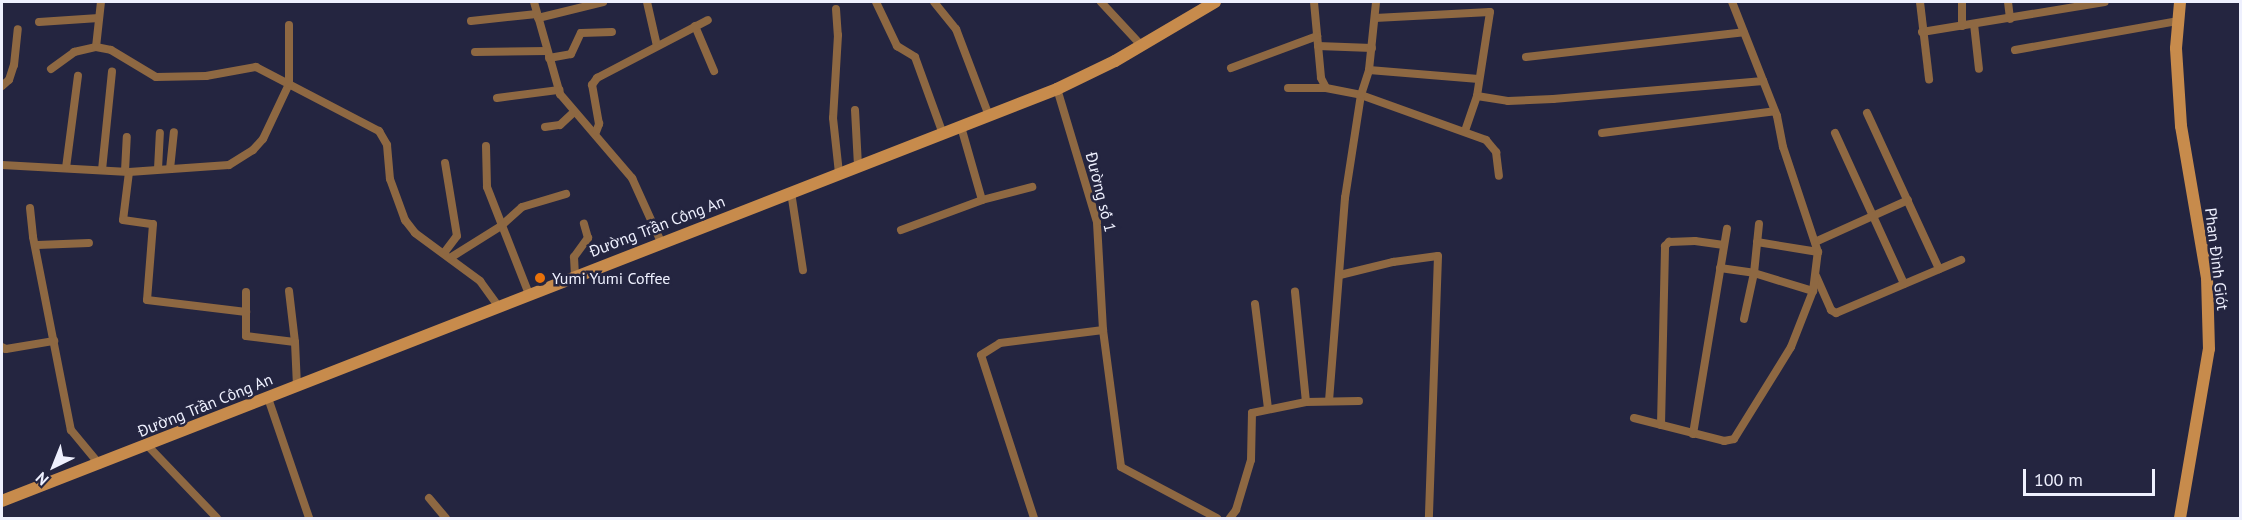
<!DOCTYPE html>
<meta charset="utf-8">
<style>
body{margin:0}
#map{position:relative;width:2242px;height:520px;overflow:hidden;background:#242540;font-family:"PT Sans",sans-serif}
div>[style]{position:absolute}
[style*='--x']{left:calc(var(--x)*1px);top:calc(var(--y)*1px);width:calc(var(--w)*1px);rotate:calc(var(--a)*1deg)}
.street>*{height:8px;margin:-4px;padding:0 4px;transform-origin:4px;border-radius:4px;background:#8e6842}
.secondary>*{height:12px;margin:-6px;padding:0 6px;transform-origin:6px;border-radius:6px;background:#c78b4c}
.dots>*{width:16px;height:16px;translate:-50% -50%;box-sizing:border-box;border:3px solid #242540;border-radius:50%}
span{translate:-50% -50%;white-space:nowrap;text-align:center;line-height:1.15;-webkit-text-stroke:5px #242540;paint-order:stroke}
.street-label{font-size:16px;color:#eef0fe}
.poi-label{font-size:16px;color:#eef0fe}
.left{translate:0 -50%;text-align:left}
.frame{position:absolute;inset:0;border:3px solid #eef0fe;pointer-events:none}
.north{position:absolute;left:24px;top:436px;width:60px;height:60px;-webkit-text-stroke:4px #242540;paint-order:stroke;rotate:223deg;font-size:16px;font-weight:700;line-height:24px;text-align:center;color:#eef0fe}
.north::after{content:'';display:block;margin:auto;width:21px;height:27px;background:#eef0fe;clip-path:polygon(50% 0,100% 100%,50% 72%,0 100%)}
.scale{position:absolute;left:2023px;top:469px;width:132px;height:27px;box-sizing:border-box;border:3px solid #eef0fe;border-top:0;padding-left:8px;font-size:18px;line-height:21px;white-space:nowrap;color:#eef0fe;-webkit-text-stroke:4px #242540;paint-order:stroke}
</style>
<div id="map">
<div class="street">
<div style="--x:534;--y:2;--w:96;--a:74.2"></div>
<div style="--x:560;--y:94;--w:111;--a:49.4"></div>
<div style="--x:632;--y:178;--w:70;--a:65.6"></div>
<div style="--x:647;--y:2;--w:45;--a:77.2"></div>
<div style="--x:876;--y:2;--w:49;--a:64.5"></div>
<div style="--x:897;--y:46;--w:21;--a:31"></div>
<div style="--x:915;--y:57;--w:82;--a:70"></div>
<div style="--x:934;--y:2;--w:35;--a:51"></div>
<div style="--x:956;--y:29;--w:93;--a:69.2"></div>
<div style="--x:1101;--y:2;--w:59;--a:47.1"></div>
<div style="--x:1314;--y:2;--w:76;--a:84.7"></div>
<div style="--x:1321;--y:78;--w:11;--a:63"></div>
<div style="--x:1326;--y:88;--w:36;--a:11"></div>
<div style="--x:1361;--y:95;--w:133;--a:19.8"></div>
<div style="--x:1486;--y:140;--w:16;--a:50"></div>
<div style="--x:1496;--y:152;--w:24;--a:83"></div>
<div style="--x:1920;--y:2;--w:78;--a:83.3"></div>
<div style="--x:1962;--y:2;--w:24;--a:90"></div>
<div style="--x:2008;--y:2;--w:17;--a:83"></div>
<div style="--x:836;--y:9;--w:26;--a:86"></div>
<div style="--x:838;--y:35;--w:83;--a:93.4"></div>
<div style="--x:833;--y:118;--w:55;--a:83.8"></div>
<div style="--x:538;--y:18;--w:67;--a:-13.8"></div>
<div style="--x:1375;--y:18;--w:115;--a:-3"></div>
<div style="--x:1490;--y:12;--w:85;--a:98.8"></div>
<div style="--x:1477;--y:96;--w:37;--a:109"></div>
<div style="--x:471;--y:21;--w:66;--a:-6.1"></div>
<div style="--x:39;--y:22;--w:60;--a:-3.8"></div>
<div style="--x:1974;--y:24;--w:45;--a:83.7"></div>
<div style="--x:695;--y:26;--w:49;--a:67.1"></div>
<div style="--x:1922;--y:32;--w:185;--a:-9.3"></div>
<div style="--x:1318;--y:46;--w:54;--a:2.1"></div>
<div style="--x:96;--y:47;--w:45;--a:-83.7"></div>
<div style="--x:2015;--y:50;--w:166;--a:-10.1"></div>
<div style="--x:475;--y:52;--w:72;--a:-0.8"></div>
<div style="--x:1526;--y:57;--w:219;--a:-6.5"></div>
<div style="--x:549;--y:58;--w:22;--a:-10"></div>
<div style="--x:571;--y:54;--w:23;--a:-65"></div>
<div style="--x:581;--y:33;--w:31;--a:-2"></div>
<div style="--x:1231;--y:68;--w:92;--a:-20.4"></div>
<div style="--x:51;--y:69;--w:29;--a:-36"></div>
<div style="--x:74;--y:52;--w:23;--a:-13"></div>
<div style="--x:96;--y:47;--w:15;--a:11"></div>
<div style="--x:111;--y:50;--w:52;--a:31"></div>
<div style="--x:156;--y:77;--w:50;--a:-1.1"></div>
<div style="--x:206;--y:76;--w:51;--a:-10.2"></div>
<div style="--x:256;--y:67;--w:139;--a:27.5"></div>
<div style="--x:379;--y:131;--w:16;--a:60"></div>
<div style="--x:387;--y:145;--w:34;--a:85"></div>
<div style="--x:390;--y:179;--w:44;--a:69.9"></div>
<div style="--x:405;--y:220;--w:16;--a:52"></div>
<div style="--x:415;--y:233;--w:81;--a:36.4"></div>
<div style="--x:480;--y:281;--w:31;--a:54"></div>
<div style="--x:1369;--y:70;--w:110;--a:4.7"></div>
<div style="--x:2;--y:86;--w:9;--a:-41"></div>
<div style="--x:9;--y:80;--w:16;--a:-72"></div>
<div style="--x:14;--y:65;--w:36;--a:-84"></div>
<div style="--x:1288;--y:88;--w:38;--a:0"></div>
<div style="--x:1477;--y:96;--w:31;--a:9"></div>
<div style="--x:1508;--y:101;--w:45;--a:-2.5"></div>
<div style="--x:1553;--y:99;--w:211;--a:-4.9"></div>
<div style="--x:497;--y:98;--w:63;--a:-7.4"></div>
<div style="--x:855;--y:110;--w:56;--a:86.9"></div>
<div style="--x:1867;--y:113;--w:172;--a:65.2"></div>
<div style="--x:545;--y:127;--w:15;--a:-8"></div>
<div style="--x:560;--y:125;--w:19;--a:-43"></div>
<div style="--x:596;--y:132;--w:9;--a:-69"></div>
<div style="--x:599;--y:124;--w:40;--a:-100"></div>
<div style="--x:592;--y:85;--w:9;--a:-54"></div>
<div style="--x:597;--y:78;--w:125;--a:-27.6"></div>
<div style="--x:1602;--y:133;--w:174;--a:-7.2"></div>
<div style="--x:1835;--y:133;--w:166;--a:65.4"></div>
<div style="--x:486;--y:146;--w:41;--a:88.6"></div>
<div style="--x:487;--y:187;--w:115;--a:68.6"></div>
<div style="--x:2;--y:165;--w:127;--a:3.2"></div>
<div style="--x:129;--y:172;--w:48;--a:97.1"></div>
<div style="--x:123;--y:220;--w:30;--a:8"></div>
<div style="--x:153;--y:224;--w:76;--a:94.5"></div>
<div style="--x:147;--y:300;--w:100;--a:6.9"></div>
<div style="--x:66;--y:168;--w:93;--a:-82.6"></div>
<div style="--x:158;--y:169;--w:36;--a:-87"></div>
<div style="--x:170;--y:169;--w:37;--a:-84"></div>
<div style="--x:102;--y:170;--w:99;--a:-84.2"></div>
<div style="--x:125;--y:171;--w:34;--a:-87"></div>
<div style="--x:129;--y:172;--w:100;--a:-4"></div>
<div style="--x:229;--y:165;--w:28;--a:-32"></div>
<div style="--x:253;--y:150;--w:15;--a:-48"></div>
<div style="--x:263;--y:139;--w:61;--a:-64.7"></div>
<div style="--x:289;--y:84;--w:59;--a:-90"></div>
<div style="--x:791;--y:192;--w:79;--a:81.3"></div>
<div style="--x:982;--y:200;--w:52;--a:-14.6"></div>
<div style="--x:30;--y:208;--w:29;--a:84"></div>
<div style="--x:33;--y:237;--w:197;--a:78.9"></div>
<div style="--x:71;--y:430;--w:45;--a:50.4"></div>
<div style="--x:1759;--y:224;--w:49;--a:95.8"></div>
<div style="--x:1754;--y:273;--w:62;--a:17"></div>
<div style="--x:901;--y:230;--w:86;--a:-20.3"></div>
<div style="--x:982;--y:200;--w:76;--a:-106"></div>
<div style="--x:1757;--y:242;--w:62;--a:9.3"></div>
<div style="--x:1815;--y:242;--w:102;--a:-24.3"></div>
<div style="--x:37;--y:245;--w:52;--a:-2.2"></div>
<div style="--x:444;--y:253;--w:21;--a:-53"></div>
<div style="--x:457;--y:236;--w:74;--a:-99.3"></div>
<div style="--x:450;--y:258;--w:60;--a:-32.1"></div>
<div style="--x:501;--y:226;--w:28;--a:-42"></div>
<div style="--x:522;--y:207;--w:46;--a:-16.5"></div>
<div style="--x:1720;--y:268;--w:34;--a:8"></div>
<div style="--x:1754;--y:273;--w:47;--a:102.3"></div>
<div style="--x:1340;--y:275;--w:55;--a:-13.8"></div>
<div style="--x:1393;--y:262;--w:45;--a:-7.6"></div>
<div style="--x:1438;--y:256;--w:262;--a:92"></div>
<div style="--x:575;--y:276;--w:19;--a:-93"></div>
<div style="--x:574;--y:257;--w:24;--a:-54"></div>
<div style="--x:588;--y:238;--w:15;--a:-106"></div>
<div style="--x:1816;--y:276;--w:37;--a:66"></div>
<div style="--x:1831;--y:310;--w:6;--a:31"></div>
<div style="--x:1836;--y:313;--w:136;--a:-23"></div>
<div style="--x:289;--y:291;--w:51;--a:83.3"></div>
<div style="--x:246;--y:292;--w:44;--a:90"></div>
<div style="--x:246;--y:336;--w:49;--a:7"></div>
<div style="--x:295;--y:342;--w:44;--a:87.4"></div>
<div style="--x:1255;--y:304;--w:105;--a:82.9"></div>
<div style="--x:1103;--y:330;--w:138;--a:82.5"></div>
<div style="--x:1121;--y:467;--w:109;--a:28"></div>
<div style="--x:2;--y:347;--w:4;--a:27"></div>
<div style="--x:6;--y:349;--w:49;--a:-9.5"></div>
<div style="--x:268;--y:398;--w:127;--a:71.1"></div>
<div style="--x:1329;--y:401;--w:204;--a:-85.5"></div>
<div style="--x:1345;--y:198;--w:104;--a:-81.2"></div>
<div style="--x:1361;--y:95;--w:26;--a:-72"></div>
<div style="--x:1369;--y:70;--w:68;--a:-84.1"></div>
<div style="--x:1306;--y:402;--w:53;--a:-1.1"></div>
<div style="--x:1634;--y:418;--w:93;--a:14.3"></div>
<div style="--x:1724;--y:441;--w:10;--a:-11"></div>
<div style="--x:1734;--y:439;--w:108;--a:-58.2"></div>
<div style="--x:1791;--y:347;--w:60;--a:-68.6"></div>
<div style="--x:1813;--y:291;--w:39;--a:-83"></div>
<div style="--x:1818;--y:252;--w:111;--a:-108.4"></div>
<div style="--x:1783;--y:147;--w:32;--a:-101"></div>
<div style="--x:1777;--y:116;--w:123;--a:-111.5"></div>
<div style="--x:1661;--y:425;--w:179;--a:-88.7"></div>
<div style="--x:1665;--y:246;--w:6;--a:-45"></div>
<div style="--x:1669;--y:242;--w:26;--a:-2"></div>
<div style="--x:1695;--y:241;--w:29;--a:8"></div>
<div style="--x:1693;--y:434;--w:208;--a:-80.6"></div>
<div style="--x:147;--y:445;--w:101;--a:46.2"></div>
<div style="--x:429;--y:498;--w:26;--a:50"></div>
<div style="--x:1034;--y:518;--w:171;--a:-108"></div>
<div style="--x:981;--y:355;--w:22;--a:-32"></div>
<div style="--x:1000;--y:343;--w:104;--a:-7.2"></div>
<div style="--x:1103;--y:330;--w:108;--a:-93.2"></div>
<div style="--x:1097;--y:222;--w:139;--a:-106.7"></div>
<div style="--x:1230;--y:518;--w:10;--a:-53"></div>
<div style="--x:1236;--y:510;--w:52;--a:-73.3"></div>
<div style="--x:1251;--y:460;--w:47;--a:-88.8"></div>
<div style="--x:1252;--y:413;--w:55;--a:-11.5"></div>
<div style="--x:1306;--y:402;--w:111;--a:-95.7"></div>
</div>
<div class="secondary">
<div style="--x:2;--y:501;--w:1133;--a:-21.33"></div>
<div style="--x:1057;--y:89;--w:64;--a:-25.8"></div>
<div style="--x:1115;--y:61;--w:116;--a:-30.5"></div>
<div style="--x:2180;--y:518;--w:171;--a:-80.3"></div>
<div style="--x:2209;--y:349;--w:71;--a:-91.6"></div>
<div style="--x:2207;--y:278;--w:154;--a:-99.7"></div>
<div style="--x:2181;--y:126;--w:78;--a:-93.7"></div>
<div style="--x:2176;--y:48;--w:46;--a:-85"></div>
</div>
<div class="dots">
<div style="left:540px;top:278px;background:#e8710a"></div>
</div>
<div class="street-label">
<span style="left:1101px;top:192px;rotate:76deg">Đường số 1</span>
<span style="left:657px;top:226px;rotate:-21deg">Đường Trần Công An</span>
<span style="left:2217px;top:259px;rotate:83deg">Phan Đình Giót</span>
<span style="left:205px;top:405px;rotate:-22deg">Đường Trần Công An</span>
</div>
<div class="poi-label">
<span class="left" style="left:552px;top:278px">Yumi Yumi Coffee</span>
</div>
<div class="frame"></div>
<div class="north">N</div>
<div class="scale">100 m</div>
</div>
